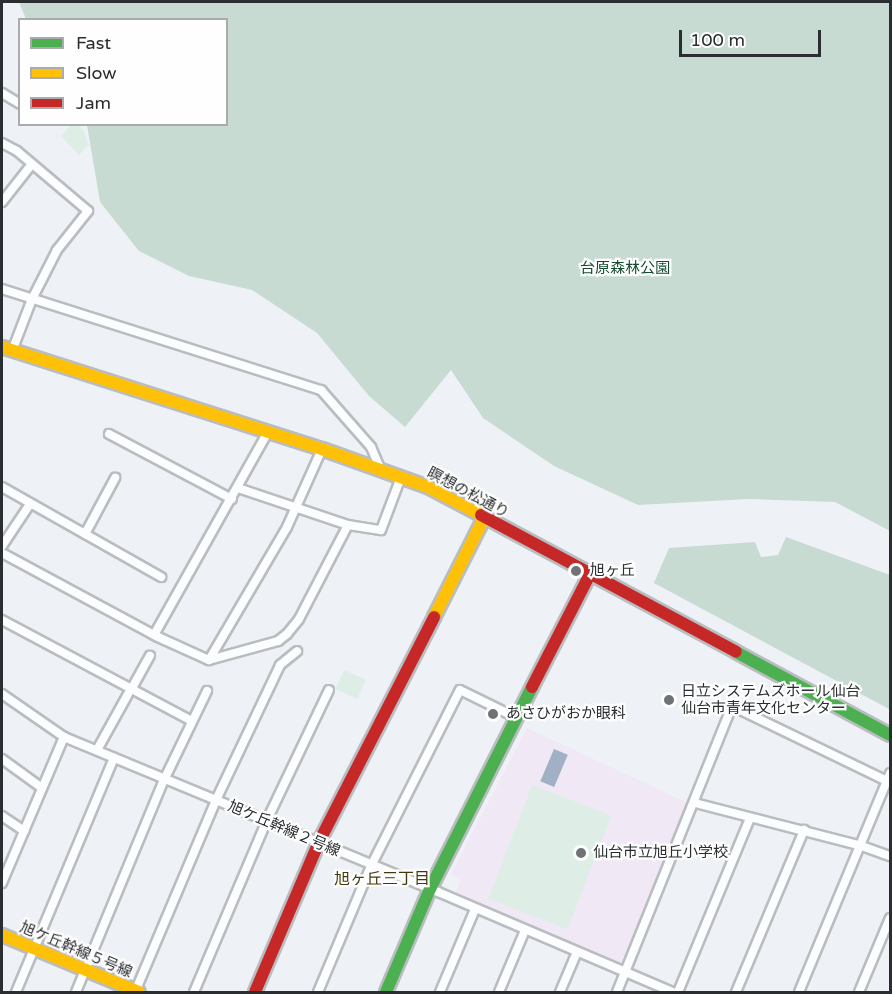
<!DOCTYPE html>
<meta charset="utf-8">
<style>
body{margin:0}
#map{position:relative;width:892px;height:994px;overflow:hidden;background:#eef2f6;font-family:"Varela Round","Noto Sans JP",sans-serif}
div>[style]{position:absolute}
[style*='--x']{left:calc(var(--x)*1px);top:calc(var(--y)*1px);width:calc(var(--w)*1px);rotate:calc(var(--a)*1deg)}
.education>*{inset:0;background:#f0e9f5}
.green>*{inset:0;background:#dfede7;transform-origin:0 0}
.forest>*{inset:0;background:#c8dbd2}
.water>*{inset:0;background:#a1b0c4;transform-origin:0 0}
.roads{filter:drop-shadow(2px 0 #b9bdc0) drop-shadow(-2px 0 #b9bdc0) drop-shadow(0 2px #b9bdc0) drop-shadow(0 -2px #b9bdc0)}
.street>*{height:8px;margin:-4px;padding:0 4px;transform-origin:4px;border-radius:4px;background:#fcfdfe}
.fast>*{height:12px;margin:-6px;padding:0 6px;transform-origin:6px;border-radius:6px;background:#4caf50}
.slow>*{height:12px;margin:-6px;padding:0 6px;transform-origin:6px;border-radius:6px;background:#ffc107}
.jam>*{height:12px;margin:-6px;padding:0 6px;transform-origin:6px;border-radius:6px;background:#c62828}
.dots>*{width:16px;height:16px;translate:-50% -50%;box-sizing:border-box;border:3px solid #fefefe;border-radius:50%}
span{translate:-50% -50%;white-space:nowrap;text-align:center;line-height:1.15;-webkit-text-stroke:4.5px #fefefe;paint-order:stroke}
.park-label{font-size:15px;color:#154c30}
.street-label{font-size:15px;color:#2b2e30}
.poi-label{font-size:15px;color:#2b2e30}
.left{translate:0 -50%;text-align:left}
.neighbourhood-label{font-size:16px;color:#45380f}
.frame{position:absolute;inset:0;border:3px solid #2b2e30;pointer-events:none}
.legend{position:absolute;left:18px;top:18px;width:210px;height:108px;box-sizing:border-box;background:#fefefe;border:2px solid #aaabac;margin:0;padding:8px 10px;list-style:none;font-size:18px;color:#2b2e30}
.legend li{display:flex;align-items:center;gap:12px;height:30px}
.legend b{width:30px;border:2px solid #aaabac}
.scale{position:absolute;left:679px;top:30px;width:142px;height:27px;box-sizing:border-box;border:3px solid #2b2e30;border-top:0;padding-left:8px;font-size:18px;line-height:21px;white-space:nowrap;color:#2b2e30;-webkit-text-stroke:4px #fefefe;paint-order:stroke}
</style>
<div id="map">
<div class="education">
<div style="clip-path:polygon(527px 728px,684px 801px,689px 807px,627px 961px,623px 964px,455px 892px,461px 881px,451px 874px)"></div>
</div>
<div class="green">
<div style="clip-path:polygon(71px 125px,79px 125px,84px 131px,89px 145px,79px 155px,61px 136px)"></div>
<div style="left:344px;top:670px;width:24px;height:21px;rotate:24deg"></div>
<div style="left:532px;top:785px;width:85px;height:122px;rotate:21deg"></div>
</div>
<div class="forest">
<div style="clip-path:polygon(19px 2px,890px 2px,890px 531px,835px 502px,748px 499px,638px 505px,554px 466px,483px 418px,451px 370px,405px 427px,369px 396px,317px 333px,252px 290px,189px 276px,139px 251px,100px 202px,87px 125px,226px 124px,226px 20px,26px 19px)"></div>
<div style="clip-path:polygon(786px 537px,890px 575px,889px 709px,654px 583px,669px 548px,755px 542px,761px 557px,778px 555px)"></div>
</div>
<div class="water">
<div style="left:554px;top:749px;width:15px;height:35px;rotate:23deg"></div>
</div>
<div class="roads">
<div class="street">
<div style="--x:2;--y:93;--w:21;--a:31"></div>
<div style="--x:2;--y:143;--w:17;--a:28"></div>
<div style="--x:17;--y:151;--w:93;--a:40.2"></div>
<div style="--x:88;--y:211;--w:50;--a:128.5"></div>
<div style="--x:57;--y:250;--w:55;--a:117"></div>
<div style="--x:32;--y:299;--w:56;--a:111"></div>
<div style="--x:2;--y:202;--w:48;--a:-51.7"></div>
<div style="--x:2;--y:289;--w:335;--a:17.6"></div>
<div style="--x:321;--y:390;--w:76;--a:48.7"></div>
<div style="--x:371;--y:447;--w:23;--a:67"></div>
<div style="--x:109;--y:434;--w:139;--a:27.9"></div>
<div style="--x:2;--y:487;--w:183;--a:29.5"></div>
<div style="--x:238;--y:488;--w:116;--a:18.6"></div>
<div style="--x:348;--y:525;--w:33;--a:9"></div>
<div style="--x:381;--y:530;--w:57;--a:-69.3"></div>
<div style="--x:85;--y:534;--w:64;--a:-61.8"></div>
<div style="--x:2;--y:546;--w:50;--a:-56.3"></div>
<div style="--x:2;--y:553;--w:177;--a:28.3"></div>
<div style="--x:158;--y:637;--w:56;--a:24.3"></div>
<div style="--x:209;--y:660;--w:72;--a:-15.4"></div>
<div style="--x:278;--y:641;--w:11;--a:-38"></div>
<div style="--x:287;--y:634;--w:19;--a:-51"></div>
<div style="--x:299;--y:619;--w:106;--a:-62.5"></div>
<div style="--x:2;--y:620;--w:215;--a:28"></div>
<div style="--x:154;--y:635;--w:233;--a:-60.7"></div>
<div style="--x:209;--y:660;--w:154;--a:-59.6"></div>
<div style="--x:287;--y:527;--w:85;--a:-65.8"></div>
<div style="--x:132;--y:688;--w:37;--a:-61"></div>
<div style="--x:2;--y:694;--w:75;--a:34.7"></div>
<div style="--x:64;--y:737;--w:405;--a:22.5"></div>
<div style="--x:438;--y:892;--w:254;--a:23.1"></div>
<div style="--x:97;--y:750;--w:64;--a:-61"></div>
<div style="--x:2;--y:759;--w:49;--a:35.9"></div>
<div style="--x:695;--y:803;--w:169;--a:14.4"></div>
<div style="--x:859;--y:845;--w:33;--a:20"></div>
<div style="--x:2;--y:816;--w:27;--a:34"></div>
<div style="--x:2;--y:883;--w:159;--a:-67"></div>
<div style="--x:16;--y:992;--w:254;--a:-67.3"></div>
<div style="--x:76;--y:992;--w:230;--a:-67.5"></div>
<div style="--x:164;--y:780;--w:99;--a:-64.2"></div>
<div style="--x:135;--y:992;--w:208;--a:-67.1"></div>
<div style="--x:216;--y:800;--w:149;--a:-64.6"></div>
<div style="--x:280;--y:665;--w:22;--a:-39"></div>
<div style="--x:194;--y:992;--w:185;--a:-67"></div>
<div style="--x:266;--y:822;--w:146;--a:-64.5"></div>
<div style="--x:318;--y:992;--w:137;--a:-67.2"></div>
<div style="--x:371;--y:866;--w:197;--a:-63.2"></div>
<div style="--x:460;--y:690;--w:61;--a:26.1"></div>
<div style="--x:440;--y:992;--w:90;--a:-67.1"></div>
<div style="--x:499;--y:992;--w:67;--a:-67.2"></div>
<div style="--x:560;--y:992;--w:43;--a:-67"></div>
<div style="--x:617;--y:992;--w:308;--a:-68.1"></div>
<div style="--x:732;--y:706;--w:172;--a:25.8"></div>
<div style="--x:678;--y:992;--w:188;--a:-67.5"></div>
<div style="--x:736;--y:992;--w:176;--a:-67.2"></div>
<div style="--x:799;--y:992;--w:237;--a:-67.4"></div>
<div style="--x:859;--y:992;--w:80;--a:-67.3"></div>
</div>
<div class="fast">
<div style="--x:736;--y:652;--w:175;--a:28.3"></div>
<div style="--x:386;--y:992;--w:112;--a:-66.9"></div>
<div style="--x:430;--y:889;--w:226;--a:-63.2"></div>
</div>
<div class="slow">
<div style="--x:2;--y:347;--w:336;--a:17.7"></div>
<div style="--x:322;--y:449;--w:113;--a:19.7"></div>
<div style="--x:428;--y:487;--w:60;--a:27.8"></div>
<div style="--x:434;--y:617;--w:111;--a:-63.2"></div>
<div style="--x:2;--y:935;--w:148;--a:22.6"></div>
</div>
<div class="jam">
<div style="--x:481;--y:515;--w:289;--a:28.2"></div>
<div style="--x:532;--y:687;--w:127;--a:-62.8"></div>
<div style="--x:255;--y:992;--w:161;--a:-66.9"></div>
<div style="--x:318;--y:844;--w:255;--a:-62.9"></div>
</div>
</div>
<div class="dots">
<div style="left:576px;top:571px;background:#6f7375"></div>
<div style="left:669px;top:700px;background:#6f7375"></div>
<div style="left:493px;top:714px;background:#6f7375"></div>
<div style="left:581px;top:853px;background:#6f7375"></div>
</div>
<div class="park-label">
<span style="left:625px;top:269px">台原森林公園</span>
</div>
<div class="street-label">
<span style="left:468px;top:493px;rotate:28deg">瞑想の松通り</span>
<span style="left:284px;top:829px;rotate:23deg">旭ケ丘幹線２号線</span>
<span style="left:76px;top:950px;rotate:23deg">旭ケ丘幹線５号線</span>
</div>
<div class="poi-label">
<span class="left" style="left:590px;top:571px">旭ヶ丘</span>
<span class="left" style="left:681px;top:700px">日立システムズホール仙台<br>仙台市青年文化センター</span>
<span class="left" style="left:506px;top:714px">あさひがおか眼科</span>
<span class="left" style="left:593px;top:853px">仙台市立旭丘小学校</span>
</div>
<div class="neighbourhood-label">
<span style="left:382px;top:879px">旭ヶ丘三丁目</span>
</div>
<div class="frame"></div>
<ul class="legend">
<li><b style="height:8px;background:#4caf50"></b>Fast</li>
<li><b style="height:8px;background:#ffc107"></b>Slow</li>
<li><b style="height:8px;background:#c62828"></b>Jam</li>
</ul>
<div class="scale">100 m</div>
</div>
